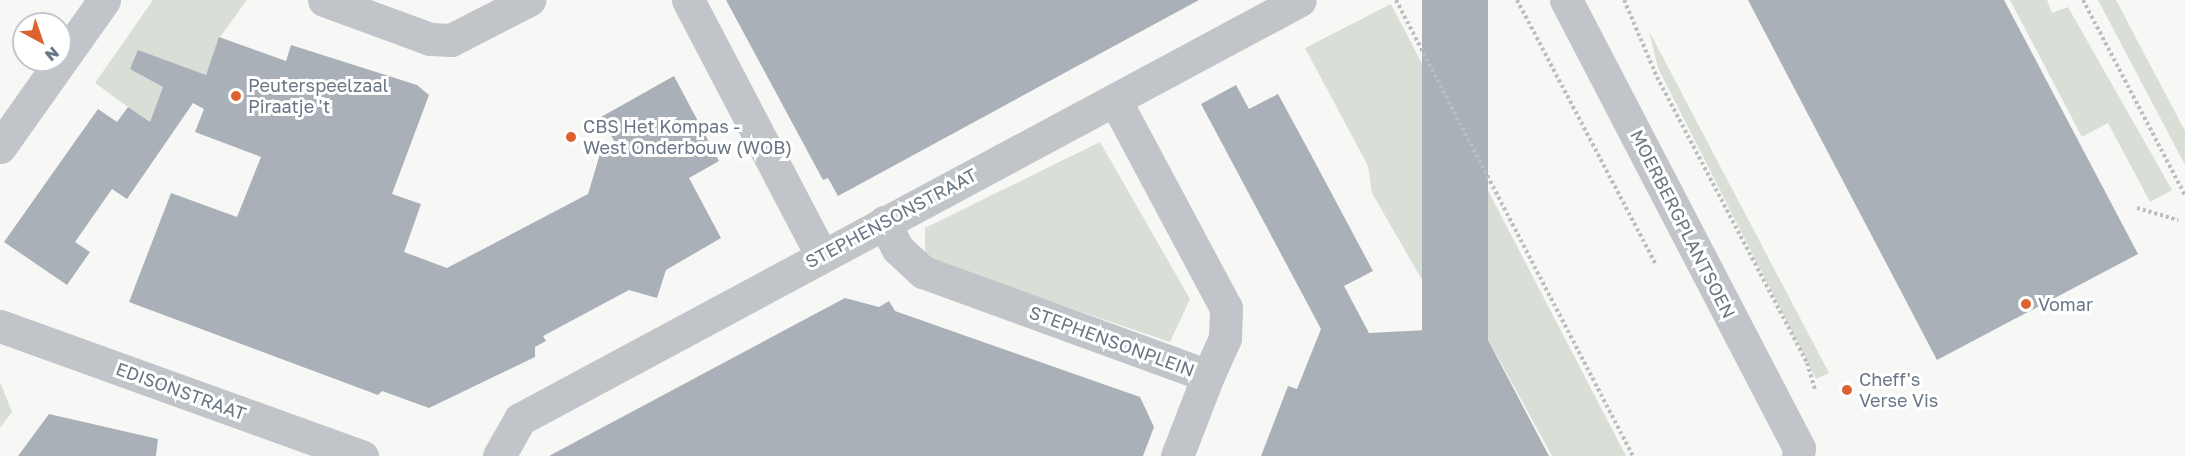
<!DOCTYPE html>
<style>
body{margin:0}
#map{position:relative;width:2185px;height:456px;overflow:hidden;background:#f7f8f5;font-family:"Golos Text",sans-serif}
div>[style]{position:absolute}
[style*='--x']{left:calc(var(--x)*1px);top:calc(var(--y)*1px);width:calc(var(--w)*1px);rotate:calc(var(--a)*1deg)}
.green>*{inset:0;background:#d9ded6}
.building>*{inset:0;background:#aab0b7;transform-origin:0 0}
.path>*{height:4px;margin-top:-2px;transform-origin:0;background:repeating-linear-gradient(90deg,#bbbdc0 0 3px,transparent 0 6px)}
.minor>*{height:33px;margin:-16.5px;padding:0 16.5px;transform-origin:16.5px;border-radius:16.5px;background:#c1c4c8}
.tertiary>*{height:33px;margin:-16.5px;padding:0 16.5px;transform-origin:16.5px;border-radius:16.5px;background:#c1c4c8}
.dots>*{width:16px;height:16px;translate:-50% -50%;box-sizing:border-box;border:3px solid #fff;border-radius:50%}
span{translate:-50% -50%;white-space:nowrap;text-align:center;line-height:1.15;-webkit-text-stroke:6px #fff;paint-order:stroke}
.poi-label{font-size:18px;color:#687685}
.left{translate:0 -50%;text-align:left}
.street-label{font-size:18px;color:#687685}
.north{position:absolute;left:12px;top:12px;width:60px;height:60px;box-sizing:border-box;background:#fff;border:2px solid #c3c8ce;border-radius:50%;rotate:140deg;font-size:16px;font-weight:700;line-height:24px;text-align:center;color:#687685}
.north::after{content:'';display:block;margin:auto;width:21px;height:27px;background:#dc6330;clip-path:polygon(50% 0,100% 100%,50% 72%,0 100%)}
</style>
<div id="map">
<div class="green">
<div style="clip-path:polygon(153px 0,247px 0,220px 37px,206px 75px,172px 63px,150px 123px,95px 83px)"></div>
<div style="clip-path:polygon(2010px 0,2047px 0,2052px 13px,2068px 7px,2172px 190px,2150px 202px,2108px 123px,2082px 137px)"></div>
<div style="clip-path:polygon(2098px 0,2116px 0,2185px 131px,2185px 165px)"></div>
<div style="clip-path:polygon(1391px 4px,1626px 456px,1552px 456px,1478px 321px,1453px 334px,1372px 193px,1368px 166px,1305px 48px)"></div>
<div style="clip-path:polygon(1649px 31px,1829px 373px,1816px 379px,1658px 68px)"></div>
<div style="clip-path:polygon(1100px 142px,1190px 299px,1170px 342px,925px 259px,925px 228px)"></div>
<div style="clip-path:polygon(0 382px,12px 412px,0 428px)"></div>
</div>
<div class="building">
<div style="clip-path:polygon(726px 0,1199px 0,838px 196px,828px 178px,823px 180px)"></div>
<div style="left:1422px;top:0;width:66px;height:514px"></div>
<div style="clip-path:polygon(1748px 0,2004px 0,2138px 254px,1937px 360px)"></div>
<div style="clip-path:polygon(219px 37px,286px 61px,291px 45px,417px 85px,429px 95px,392px 194px,421px 204px,404px 252px,447px 268px,588px 194px,602px 147px,614px 141px,601px 117px,674px 76px,719px 161px,689px 178px,721px 238px,666px 270px,657px 298px,629px 290px,543px 336px,546px 341px,535px 347px,535px 357px,429px 408px,382px 391px,378px 395px,129px 302px,171px 193px,237px 217px,261px 157px,195px 132px,204px 109px,193px 103px,127px 199px,112px 189px,75px 242px,90px 252px,67px 285px,4px 242px,98px 109px,117px 122px,128px 107px,150px 122px,163px 87px,130px 69px,138px 50px,206px 75px)"></div>
<div style="clip-path:polygon(1236px 85px,1249px 109px,1278px 94px,1310px 153px,1373px 271px,1344px 286px,1369px 333px,1464px 328px,1478px 321px,1549px 456px,1261px 456px,1288px 386px,1297px 389px,1321px 329px,1201px 104px)"></div>
<div style="clip-path:polygon(845px 298px,879px 307px,889px 301px,895px 311px,1140px 397px,1154px 427px,1143px 456px,549px 456px)"></div>
<div style="clip-path:polygon(49px 414px,158px 439px,156px 456px,18px 456px)"></div>
</div>
<div class="path">
<div style="--x:1396;--y:0;--w:514;--a:62.54"></div>
<div style="--x:1517;--y:0;--w:299;--a:62.3"></div>
<div style="--x:1624;--y:0;--w:84;--a:66.8"></div>
<div style="--x:1657;--y:77;--w:323;--a:62.3"></div>
<div style="--x:1807;--y:363;--w:27;--a:73"></div>
<div style="--x:2083;--y:0;--w:220;--a:62.4"></div>
<div style="--x:2137;--y:208;--w:43;--a:16.3"></div>
</div>
<div class="minor">
<div style="--x:324;--y:0;--w:113;--a:20.2"></div>
<div style="--x:430;--y:39;--w:21;--a:3"></div>
<div style="--x:451;--y:40;--w:88;--a:-27.1"></div>
<div style="--x:688;--y:0;--w:287;--a:62.4"></div>
<div style="--x:0;--y:147;--w:180;--a:-54.7"></div>
<div style="--x:884;--y:222;--w:30;--a:63"></div>
<div style="--x:898;--y:249;--w:34;--a:43"></div>
<div style="--x:923;--y:272;--w:303;--a:20"></div>
<div style="--x:1208;--y:376;--w:42;--a:-65.9"></div>
<div style="--x:1225;--y:338;--w:30;--a:-88"></div>
<div style="--x:1226;--y:308;--w:236;--a:-118.1"></div>
<div style="--x:0;--y:326;--w:385;--a:19.8"></div>
<div style="--x:499;--y:456;--w:43;--a:-60.4"></div>
<div style="--x:520;--y:419;--w:885;--a:-28.24"></div>
<div style="--x:1177;--y:456;--w:86;--a:-68.8"></div>
</div>
<div class="tertiary">
<div style="--x:1566;--y:0;--w:505;--a:62.52"></div>
<div style="--x:1799;--y:448;--w:8;--a:97"></div>
</div>
<div class="dots">
<div style="left:236px;top:96px;background:#dc6330"></div>
<div style="left:571px;top:137px;background:#dc6330"></div>
<div style="left:2026px;top:304px;background:#dc6330"></div>
<div style="left:1847px;top:390px;background:#dc6330"></div>
</div>
<div class="poi-label">
<span class="left" style="left:248px;top:96px">Peuterspeelzaal<br>Piraatje 't</span>
<span class="left" style="left:583px;top:137px">CBS Het Kompas -<br>West Onderbouw (WOB)</span>
<span class="left" style="left:2038px;top:304px">Vomar</span>
<span class="left" style="left:1859px;top:390px">Cheff's<br>Verse Vis</span>
</div>
<div class="street-label">
<span style="left:891px;top:218px;rotate:-28deg">STEPHENSONSTRAAT</span>
<span style="left:1683px;top:224px;rotate:63deg">MOERBERGPLANTSOEN</span>
<span style="left:1112px;top:341px;rotate:20deg">STEPHENSONPLEIN</span>
<span style="left:181px;top:391px;rotate:20deg">EDISONSTRAAT</span>
</div>
<div class="north">N</div>
</div>
